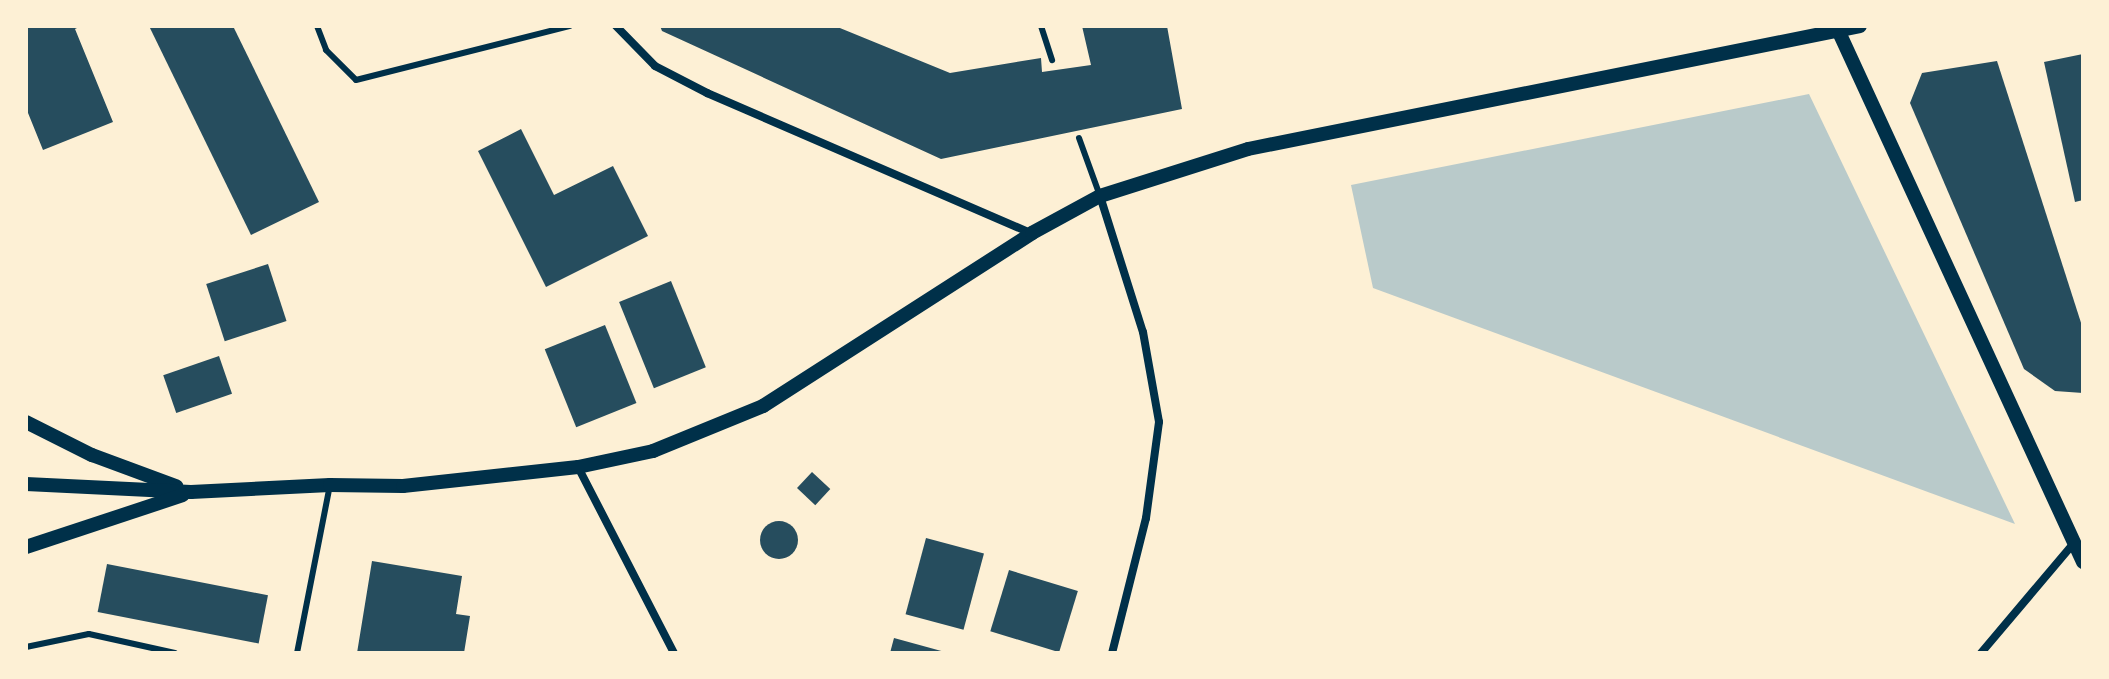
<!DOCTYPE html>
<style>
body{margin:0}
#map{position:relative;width:2109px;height:679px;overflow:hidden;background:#fdf0d5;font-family:Literata,serif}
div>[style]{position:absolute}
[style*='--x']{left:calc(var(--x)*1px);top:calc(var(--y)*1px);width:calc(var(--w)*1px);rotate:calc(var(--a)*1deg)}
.green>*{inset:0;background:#b9caca}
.building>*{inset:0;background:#264d5e;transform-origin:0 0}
.round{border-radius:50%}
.service>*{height:6px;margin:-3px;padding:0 3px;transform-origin:3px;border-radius:3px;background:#003049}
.minor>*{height:8px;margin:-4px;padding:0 4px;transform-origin:4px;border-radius:4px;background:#003049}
.tertiary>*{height:14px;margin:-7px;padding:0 7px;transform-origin:7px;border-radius:7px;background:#003049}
span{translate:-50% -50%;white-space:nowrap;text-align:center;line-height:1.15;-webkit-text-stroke:8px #fdf0d5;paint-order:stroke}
.frame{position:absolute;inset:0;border:28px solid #fdf0d5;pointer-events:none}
</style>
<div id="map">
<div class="green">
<div style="clip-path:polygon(1809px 94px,2015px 524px,1373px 288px,1351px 185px)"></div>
</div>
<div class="building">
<div style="clip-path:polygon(26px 26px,81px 26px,75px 29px,113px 122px,43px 150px,26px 108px)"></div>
<div style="clip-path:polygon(149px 26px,233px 26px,319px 202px,251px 235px)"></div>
<div style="clip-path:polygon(660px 26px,835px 26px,950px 73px,1041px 58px,1042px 72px,1091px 65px,1082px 26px,1167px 26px,1182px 109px,941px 159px,662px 31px)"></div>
<div style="clip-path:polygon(2083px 54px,2083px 200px,2075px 202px,2044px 62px)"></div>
<div style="clip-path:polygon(1997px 61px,2083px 329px,2083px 393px,2055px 391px,2024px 369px,1910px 103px,1922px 73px)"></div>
<div style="clip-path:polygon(521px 129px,554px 195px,613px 166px,648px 236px,546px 287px,478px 151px)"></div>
<div style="left:268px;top:264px;width:60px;height:65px;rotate:72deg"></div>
<div style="left:671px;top:281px;width:93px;height:56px;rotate:68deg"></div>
<div style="left:605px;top:325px;width:84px;height:65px;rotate:68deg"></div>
<div style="left:219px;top:356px;width:40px;height:59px;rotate:71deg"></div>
<div style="left:812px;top:472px;width:25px;height:22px;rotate:43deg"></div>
<div class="round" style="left:760px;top:521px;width:38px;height:38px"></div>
<div style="left:926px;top:538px;width:60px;height:79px;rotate:15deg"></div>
<div style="clip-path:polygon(372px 561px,462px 576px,456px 614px,470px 616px,464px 653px,357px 653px)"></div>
<div style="left:107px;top:564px;width:164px;height:49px;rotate:11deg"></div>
<div style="left:1009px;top:570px;width:72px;height:64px;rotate:17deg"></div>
<div style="clip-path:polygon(894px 638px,945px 652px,945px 653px,890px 653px)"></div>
</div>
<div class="service">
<div style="--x:317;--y:26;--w:26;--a:69"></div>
<div style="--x:326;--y:50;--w:42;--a:45"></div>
<div style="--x:356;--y:80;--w:221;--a:-14.2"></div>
<div style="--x:1041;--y:26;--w:36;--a:72"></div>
<div style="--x:1079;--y:138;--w:62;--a:70.1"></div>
<div style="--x:26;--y:647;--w:64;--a:-11.7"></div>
<div style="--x:89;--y:634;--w:88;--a:12.5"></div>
<div style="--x:297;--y:653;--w:171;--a:-78.9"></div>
</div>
<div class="minor">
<div style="--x:616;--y:26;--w:56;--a:45.7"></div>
<div style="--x:655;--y:66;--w:59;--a:27.4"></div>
<div style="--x:707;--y:93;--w:353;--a:23.4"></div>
<div style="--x:1100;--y:196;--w:143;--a:72.5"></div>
<div style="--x:1143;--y:332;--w:91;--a:79.9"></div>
<div style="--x:1159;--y:422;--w:97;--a:97.7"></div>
<div style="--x:1146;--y:518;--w:139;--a:104.1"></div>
<div style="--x:578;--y:467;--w:209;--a:62.7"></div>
<div style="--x:1981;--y:653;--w:143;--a:-49.8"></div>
</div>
<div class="tertiary">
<div style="--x:1838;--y:30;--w:586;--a:65.27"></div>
<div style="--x:26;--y:422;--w:74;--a:26.6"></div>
<div style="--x:92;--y:455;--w:90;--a:20.3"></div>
<div style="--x:26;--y:484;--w:165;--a:2.8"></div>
<div style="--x:191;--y:492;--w:139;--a:-2.9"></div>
<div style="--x:330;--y:485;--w:73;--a:0.8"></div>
<div style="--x:403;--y:486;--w:176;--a:-6.2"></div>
<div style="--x:578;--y:467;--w:77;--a:-12"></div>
<div style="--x:653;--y:451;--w:119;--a:-22.2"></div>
<div style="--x:763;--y:406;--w:320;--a:-32.7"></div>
<div style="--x:1032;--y:233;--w:77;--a:-28.6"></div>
<div style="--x:1100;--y:196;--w:155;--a:-17.6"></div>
<div style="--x:1248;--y:149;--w:624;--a:-11.36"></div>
<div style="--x:26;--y:547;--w:165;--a:-18.3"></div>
</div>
<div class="frame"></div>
</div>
